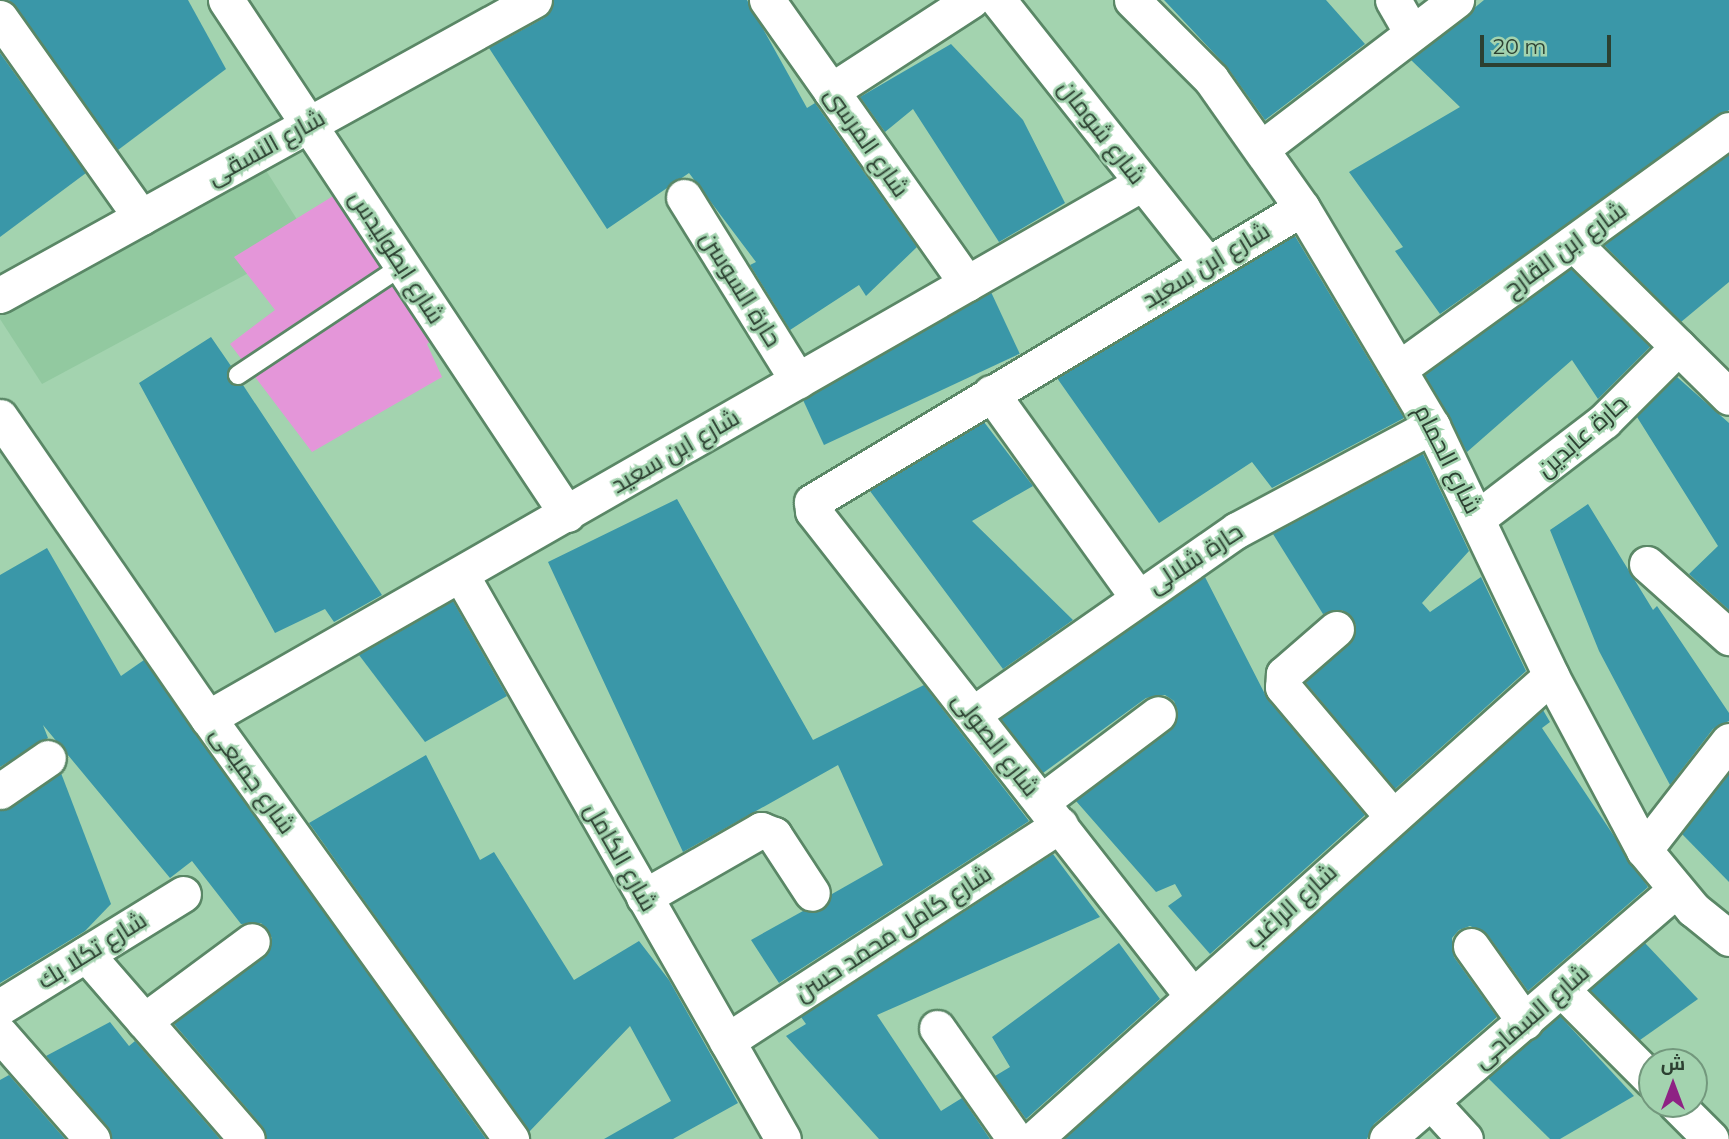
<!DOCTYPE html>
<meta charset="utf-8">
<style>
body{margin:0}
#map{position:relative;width:1729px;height:1139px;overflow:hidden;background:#a3d3af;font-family:Montserrat,Cairo,sans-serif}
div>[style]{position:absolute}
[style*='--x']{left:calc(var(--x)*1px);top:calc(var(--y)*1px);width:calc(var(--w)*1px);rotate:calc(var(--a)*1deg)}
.built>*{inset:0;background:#92c9a0}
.green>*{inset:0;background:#e496d9}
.building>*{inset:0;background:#3a97a8;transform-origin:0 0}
.roads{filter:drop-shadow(2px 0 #5a8766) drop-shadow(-2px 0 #5a8766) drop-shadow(0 2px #5a8766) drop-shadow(0 -2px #5a8766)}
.service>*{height:18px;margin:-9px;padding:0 9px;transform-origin:9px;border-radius:9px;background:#fff}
.minor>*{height:35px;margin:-17.5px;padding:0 17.5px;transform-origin:17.5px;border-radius:17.5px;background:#fff}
span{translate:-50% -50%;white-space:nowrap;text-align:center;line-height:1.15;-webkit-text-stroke:5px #a3d3af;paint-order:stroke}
.street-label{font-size:24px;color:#2c4031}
.north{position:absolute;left:1638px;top:1048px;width:70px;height:70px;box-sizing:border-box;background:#a3d3af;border:2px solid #73987d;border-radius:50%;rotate:0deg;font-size:19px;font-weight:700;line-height:28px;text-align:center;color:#2c4031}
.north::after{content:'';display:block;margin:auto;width:24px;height:32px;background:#8e2284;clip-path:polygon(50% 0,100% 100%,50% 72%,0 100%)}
.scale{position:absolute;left:1480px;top:35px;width:131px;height:32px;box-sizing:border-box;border:4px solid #2c4031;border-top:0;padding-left:9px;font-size:21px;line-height:24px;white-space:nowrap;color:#2c4031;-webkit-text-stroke:5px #a3d3af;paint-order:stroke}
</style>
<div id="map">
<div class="built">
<div style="clip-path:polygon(260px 161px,310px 240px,42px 384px,0 319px,0 308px)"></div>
</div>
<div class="green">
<div style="clip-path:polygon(364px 177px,460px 317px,427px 344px,442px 377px,312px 452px,230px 344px,275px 310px,234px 257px)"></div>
</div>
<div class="building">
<div style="clip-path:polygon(9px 0,188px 0,226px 69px,118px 150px)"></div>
<div style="clip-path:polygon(554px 0,747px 0,807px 108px,815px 103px,917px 247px,866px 296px,859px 285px,790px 330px,750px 265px,756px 262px,689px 173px,607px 229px,489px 48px,544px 18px)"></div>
<div style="clip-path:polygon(1164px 0,1326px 0,1365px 44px,1265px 120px,1227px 67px)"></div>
<div style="clip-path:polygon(1484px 0,1729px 0,1729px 110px,1440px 314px,1395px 251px,1403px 247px,1349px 172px,1460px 107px,1411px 60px)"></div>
<div style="clip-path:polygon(951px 44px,1023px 120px,1065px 203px,999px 242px,913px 109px,885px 132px,860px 97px)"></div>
<div style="clip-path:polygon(0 53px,86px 173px,0 237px)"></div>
<div style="clip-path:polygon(1729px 155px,1729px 282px,1681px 322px,1604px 245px)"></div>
<div style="clip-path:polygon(1295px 236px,1404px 418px,1272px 488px,1252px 462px,1159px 523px,1057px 378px)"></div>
<div style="clip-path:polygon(1571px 269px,1650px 347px,1598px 399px,1572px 360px,1467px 452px,1425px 375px)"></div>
<div style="left:991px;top:292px;width:68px;height:216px;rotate:65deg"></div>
<div style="clip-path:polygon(211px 337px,231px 366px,228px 381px,243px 385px,382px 595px,334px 622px,325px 609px,275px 633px,139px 383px)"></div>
<div style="clip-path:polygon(1677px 377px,1729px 423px,1729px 610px,1689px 574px,1718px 546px,1637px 417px)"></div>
<div style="clip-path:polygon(984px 422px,1033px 486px,972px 521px,1073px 620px,1003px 669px,870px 491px)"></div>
<div style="clip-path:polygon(1423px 454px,1469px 551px,1422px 603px,1430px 612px,1481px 577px,1526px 671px,1395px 789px,1305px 682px,1350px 644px,1356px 625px,1342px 610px,1323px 614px,1273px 534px)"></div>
<div style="clip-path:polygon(677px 499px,813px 740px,924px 685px,1029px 821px,779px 983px,751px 940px,803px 911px,822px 910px,832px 894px,883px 865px,838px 765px,683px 852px,548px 562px)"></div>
<div style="clip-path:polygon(1588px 504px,1653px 610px,1657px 606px,1729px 713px,1729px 721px,1713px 729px,1670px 785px,1599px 651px,1550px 530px)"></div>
<div style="clip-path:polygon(47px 548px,121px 676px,144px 660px,486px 1139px,267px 1139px,262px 1126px,174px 1024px,264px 957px,272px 938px,261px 923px,241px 924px,192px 861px,170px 878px,43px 725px,48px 738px,0 767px,0 575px)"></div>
<div style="clip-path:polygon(1205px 577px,1268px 700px,1365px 815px,1210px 954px,1168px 906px,1182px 896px,1175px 884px,1156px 892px,1076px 801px,1171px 730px,1178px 712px,1174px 701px,1165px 695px,1146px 698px,1043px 773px,1001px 719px)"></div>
<div style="clip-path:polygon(453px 601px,507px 696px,425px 742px,359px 655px)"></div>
<div style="clip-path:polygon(1543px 710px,1550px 722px,1542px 728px,1648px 887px,1528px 991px,1487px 934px,1470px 926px,1459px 930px,1452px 938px,1454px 957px,1497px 1017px,1374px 1124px,1367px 1139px,1064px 1139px)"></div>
<div style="clip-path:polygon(426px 755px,480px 860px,494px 852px,574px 980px,639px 941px,669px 980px,738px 1103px,673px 1139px,604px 1139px,671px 1101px,630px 1026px,529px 1132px,309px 823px)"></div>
<div style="clip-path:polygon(61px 773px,111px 904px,85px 931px,0 983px,0 811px)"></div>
<div style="clip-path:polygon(1729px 774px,1729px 882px,1682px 834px)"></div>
<div style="clip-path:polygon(1053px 854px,1100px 917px,877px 1015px,941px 1111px,962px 1098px,990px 1139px,879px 1139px,786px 1036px,806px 1024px,801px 1017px)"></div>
<div style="clip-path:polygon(1119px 943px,1160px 999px,1026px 1119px,995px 1076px,1010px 1067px,992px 1037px)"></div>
<div style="clip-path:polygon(1645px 943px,1698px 999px,1640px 1040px,1590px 990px)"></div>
<div style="clip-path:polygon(1560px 1016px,1634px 1096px,1560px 1139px,1550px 1139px,1488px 1078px)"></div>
<div style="clip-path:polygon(110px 1022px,129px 1046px,135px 1041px,220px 1139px,112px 1139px,107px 1126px,46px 1056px)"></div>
<div style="clip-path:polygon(9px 1075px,65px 1139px,0 1139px,0 1080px)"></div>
</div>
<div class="roads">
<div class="service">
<div style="--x:238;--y:375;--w:197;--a:-33.6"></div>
</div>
<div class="minor">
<div style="--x:226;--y:0;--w:617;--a:56.44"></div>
<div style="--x:767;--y:0;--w:347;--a:54.8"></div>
<div style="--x:998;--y:0;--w:337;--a:51.6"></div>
<div style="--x:1132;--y:0;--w:112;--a:45"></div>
<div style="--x:1211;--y:79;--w:158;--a:54.8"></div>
<div style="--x:1302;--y:208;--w:254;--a:59.2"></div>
<div style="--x:1432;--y:426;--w:277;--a:64.5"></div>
<div style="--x:1551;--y:676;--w:197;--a:61.9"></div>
<div style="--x:1644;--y:850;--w:77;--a:50.3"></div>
<div style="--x:1693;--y:909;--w:46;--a:38.9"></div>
<div style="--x:1393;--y:0;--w:38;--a:60"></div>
<div style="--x:0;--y:18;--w:244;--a:54.7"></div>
<div style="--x:831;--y:91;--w:167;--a:-33"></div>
<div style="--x:1262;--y:148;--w:244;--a:-37.3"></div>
<div style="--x:684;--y:197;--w:216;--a:58.2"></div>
<div style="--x:1573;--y:243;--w:219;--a:44.6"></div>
<div style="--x:0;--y:295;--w:610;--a:-28.92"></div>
<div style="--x:1400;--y:368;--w:406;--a:-35.9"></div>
<div style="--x:991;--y:393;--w:250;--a:54.3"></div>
<div style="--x:0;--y:417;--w:366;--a:55.4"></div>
<div style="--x:208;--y:718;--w:519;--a:54.26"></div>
<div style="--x:1479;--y:517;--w:158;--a:-37.5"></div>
<div style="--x:1604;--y:421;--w:105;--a:-45"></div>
<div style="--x:1647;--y:564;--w:110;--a:41.7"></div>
<div style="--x:461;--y:575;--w:649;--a:60.28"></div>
<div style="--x:1336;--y:629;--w:69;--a:139.1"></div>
<div style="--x:1284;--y:674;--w:13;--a:94"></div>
<div style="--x:1283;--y:687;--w:169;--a:49.8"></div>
<div style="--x:973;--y:714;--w:322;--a:-34.9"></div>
<div style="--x:1237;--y:530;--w:221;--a:-28.1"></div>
<div style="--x:208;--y:718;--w:1076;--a:-29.8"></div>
<div style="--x:0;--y:791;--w:58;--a:-34.5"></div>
<div style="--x:1041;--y:802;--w:146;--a:-36.9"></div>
<div style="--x:1644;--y:850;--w:138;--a:-52.1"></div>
<div style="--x:644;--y:897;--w:135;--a:-29.8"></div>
<div style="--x:761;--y:830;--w:14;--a:21"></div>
<div style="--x:774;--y:835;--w:69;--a:56.8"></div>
<div style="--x:1471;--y:946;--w:93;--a:54.6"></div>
<div style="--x:86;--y:954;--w:245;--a:49"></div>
<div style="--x:1562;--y:990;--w:127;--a:45"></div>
<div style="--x:1191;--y:994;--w:613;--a:-128.05"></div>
<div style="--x:813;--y:511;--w:9;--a:-96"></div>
<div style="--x:812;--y:502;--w:571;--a:-30.96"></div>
<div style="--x:0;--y:1007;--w:215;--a:-31.7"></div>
<div style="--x:144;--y:1021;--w:134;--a:-36.5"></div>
<div style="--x:937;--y:1028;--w:136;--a:54.9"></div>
<div style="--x:0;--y:1034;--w:140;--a:48.8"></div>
<div style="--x:727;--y:1041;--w:397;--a:-33"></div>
<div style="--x:1431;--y:1102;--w:50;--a:47.4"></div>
<div style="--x:1676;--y:1104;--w:49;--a:45"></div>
<div style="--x:1034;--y:1139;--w:694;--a:-41.85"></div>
<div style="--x:1387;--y:1139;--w:381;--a:-40.8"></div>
</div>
</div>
<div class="street-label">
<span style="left:1102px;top:132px;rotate:52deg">شارع شومان</span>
<span style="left:867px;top:142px;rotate:55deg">شارع المرسى</span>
<span style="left:266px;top:147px;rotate:-29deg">شارع النسقى</span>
<span style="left:1565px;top:249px;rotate:-36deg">شارع ابن القارح</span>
<span style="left:397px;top:257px;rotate:57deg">شارع ابطوليدس</span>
<span style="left:1206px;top:265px;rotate:-31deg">شارع ابن سعيد</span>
<span style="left:741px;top:289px;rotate:58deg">حارة السوسن</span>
<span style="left:1582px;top:436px;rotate:-41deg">حارة عابدين</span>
<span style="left:675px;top:451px;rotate:-30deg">شارع ابن سعيد</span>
<span style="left:1448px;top:459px;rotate:63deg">شارع الحمام</span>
<span style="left:1195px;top:558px;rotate:-33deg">حارة شلالى</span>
<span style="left:996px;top:744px;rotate:52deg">شارع الصولى</span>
<span style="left:253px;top:780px;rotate:54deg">شارع جميعى</span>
<span style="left:621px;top:857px;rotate:60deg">شارع الكامل</span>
<span style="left:1291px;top:906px;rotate:-42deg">شارع الراغب</span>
<span style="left:893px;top:933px;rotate:-33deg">شارع كامل محمد حسن</span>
<span style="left:92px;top:950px;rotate:-32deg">شارع تكلا بك</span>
<span style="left:1531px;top:1016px;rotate:-41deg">شارع السماحى</span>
</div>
<div class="north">ش</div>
<div class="scale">20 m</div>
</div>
